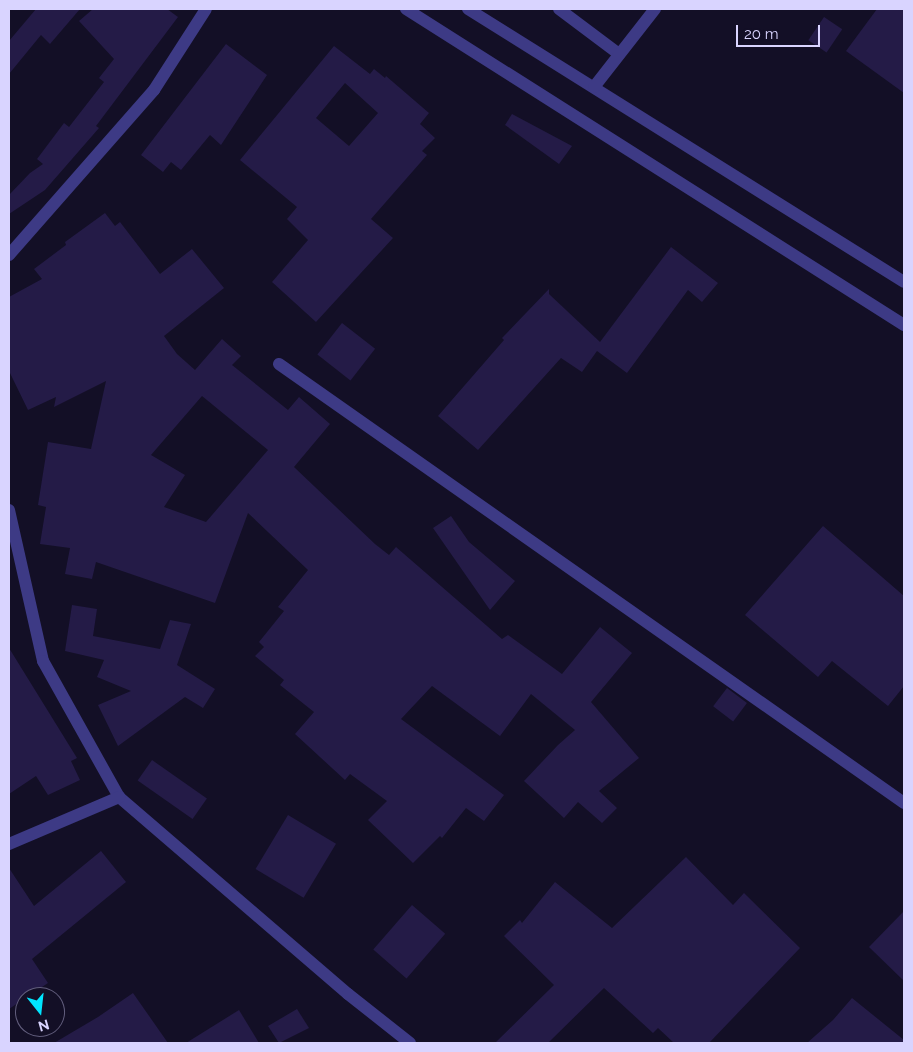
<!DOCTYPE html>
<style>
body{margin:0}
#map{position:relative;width:913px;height:1052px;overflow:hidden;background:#130f26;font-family:Raleway,sans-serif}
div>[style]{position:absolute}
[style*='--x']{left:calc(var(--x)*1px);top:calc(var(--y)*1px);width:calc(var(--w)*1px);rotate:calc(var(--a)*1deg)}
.building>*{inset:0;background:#241b47;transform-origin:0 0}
.minor>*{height:12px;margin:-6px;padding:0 6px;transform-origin:6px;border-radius:6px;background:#3d3a85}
span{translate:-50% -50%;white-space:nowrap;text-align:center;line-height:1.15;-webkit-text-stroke:4px #130f26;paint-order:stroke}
.frame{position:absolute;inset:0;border:10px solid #d9d4ff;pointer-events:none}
.north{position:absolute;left:15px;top:987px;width:50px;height:50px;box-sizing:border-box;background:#130f26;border:1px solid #625e7d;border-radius:50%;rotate:164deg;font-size:14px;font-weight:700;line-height:20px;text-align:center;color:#d9d4ff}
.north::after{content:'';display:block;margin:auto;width:18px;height:22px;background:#00e5ff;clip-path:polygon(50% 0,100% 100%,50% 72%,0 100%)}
.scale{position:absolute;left:736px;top:25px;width:84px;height:22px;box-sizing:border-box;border:2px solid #d9d4ff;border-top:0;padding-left:6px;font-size:15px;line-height:18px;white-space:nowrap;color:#d9d4ff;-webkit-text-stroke:4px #130f26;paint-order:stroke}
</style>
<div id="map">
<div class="building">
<div style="clip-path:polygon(36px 9px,80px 9px,50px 44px,41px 35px,9px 74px,9px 41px)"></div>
<div style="clip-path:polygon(93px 9px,167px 9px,178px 17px,96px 126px,99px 128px,45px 190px,9px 214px,9px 195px,30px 173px,43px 164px,37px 159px,64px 123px,69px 127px,104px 82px,99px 78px,114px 59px,79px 21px)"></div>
<div style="clip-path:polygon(877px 9px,904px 9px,904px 93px,846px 51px)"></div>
<div style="left:824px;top:17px;width:22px;height:28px;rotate:34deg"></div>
<div style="clip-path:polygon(226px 44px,267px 75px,221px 145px,210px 135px,181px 170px,171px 162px,163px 172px,141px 155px)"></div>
<div style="clip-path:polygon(evenodd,334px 46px,370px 74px,374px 69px,385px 78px,386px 76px,429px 113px,420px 124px,435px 138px,422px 151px,427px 155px,371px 219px,393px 238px,316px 322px,272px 282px,308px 240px,287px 219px,297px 207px,240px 160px,334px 46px,345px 83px,378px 113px,349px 146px,316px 118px,345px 83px)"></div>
<div style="clip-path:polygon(512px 114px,572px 146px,559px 164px,505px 125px)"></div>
<div style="clip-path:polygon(evenodd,105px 213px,115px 226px,120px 222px,160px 274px,192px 249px,224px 288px,164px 336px,177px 354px,195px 370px,222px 339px,241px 356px,232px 365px,288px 410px,299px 397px,330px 424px,294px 467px,375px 544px,389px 555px,396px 547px,502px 639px,508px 635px,562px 674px,600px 627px,632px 653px,591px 702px,639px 758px,599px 791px,617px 808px,602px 823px,578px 802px,564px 818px,524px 781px,558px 745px,575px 730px,531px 694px,500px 736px,432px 686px,401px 719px,504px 795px,484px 821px,466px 808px,442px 838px,440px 836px,413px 863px,368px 820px,387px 801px,350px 774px,345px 780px,295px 734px,314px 712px,280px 685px,284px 680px,255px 656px,264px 647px,259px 642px,284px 611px,278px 607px,308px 570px,248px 513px,215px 603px,96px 562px,92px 579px,65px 574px,70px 548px,40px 544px,46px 507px,38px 505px,48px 442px,91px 449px,106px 381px,54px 407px,56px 397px,28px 410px,9px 371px,9px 297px,42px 279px,34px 269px,66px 245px,65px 242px,105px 213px,202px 396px,268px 450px,206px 522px,164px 507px,185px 475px,151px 455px,202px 396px)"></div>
<div style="clip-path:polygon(671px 247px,718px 283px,702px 302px,688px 290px,627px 373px,597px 351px,582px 372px,561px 358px,478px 450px,438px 416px,504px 340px,502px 338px,549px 289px,549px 294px,600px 342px)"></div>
<div style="left:342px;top:323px;width:42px;height:40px;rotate:38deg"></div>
<div style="clip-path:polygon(451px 516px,469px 542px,515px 581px,490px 610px,433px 528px)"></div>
<div style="clip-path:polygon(823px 526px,904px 596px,904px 686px,888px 706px,832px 661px,818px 677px,745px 615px)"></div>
<div style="clip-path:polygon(72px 605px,97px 609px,93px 636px,160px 649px,170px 620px,191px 624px,177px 665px,215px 689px,203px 708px,185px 697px,118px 746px,98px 705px,131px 691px,97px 677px,104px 660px,65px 651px)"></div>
<div style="clip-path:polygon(9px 648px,77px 758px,71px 761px,80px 780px,48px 795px,36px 776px,9px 794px)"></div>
<div style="left:727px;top:688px;width:25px;height:23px;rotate:37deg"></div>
<div style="left:152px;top:760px;width:67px;height:25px;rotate:35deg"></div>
<div style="left:288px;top:815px;width:56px;height:63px;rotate:31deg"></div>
<div style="clip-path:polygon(101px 851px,126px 882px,32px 959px,48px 983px,9px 1009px,9px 868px,34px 906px)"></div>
<div style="clip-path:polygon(686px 857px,733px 905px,744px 893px,800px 948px,709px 1043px,674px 1043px,658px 1028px,653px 1033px,604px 988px,548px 1043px,495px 1043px,554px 985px,504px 936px,520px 920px,522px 923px,555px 882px,612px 928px)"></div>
<div style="left:412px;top:905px;width:44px;height:59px;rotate:41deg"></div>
<div style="clip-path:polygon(904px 911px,904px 981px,869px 947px)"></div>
<div style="clip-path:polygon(133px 993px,168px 1043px,54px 1043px,98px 1017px)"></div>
<div style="clip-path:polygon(852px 998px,904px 1040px,904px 1043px,807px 1043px,833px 1020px)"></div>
<div style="clip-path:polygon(297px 1009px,309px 1028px,279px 1043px,268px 1026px)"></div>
<div style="clip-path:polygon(239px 1010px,259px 1043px,186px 1043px)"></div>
</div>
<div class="minor">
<div style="--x:406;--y:9;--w:590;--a:32.4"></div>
<div style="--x:468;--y:9;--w:514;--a:32.05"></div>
<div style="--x:559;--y:9;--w:75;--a:36.9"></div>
<div style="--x:594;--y:87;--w:99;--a:-52"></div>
<div style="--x:9;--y:255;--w:220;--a:-48.7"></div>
<div style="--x:154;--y:90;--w:96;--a:-57.3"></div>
<div style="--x:279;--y:364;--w:764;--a:35.08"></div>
<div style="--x:9;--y:510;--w:155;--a:77.3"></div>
<div style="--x:43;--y:661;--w:156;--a:60.8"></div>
<div style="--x:119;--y:797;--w:302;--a:40.7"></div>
<div style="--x:348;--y:994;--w:79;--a:38.3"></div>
<div style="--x:9;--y:844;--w:120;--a:-23.1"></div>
</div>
<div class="frame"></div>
<div class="north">N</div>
<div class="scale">20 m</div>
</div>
